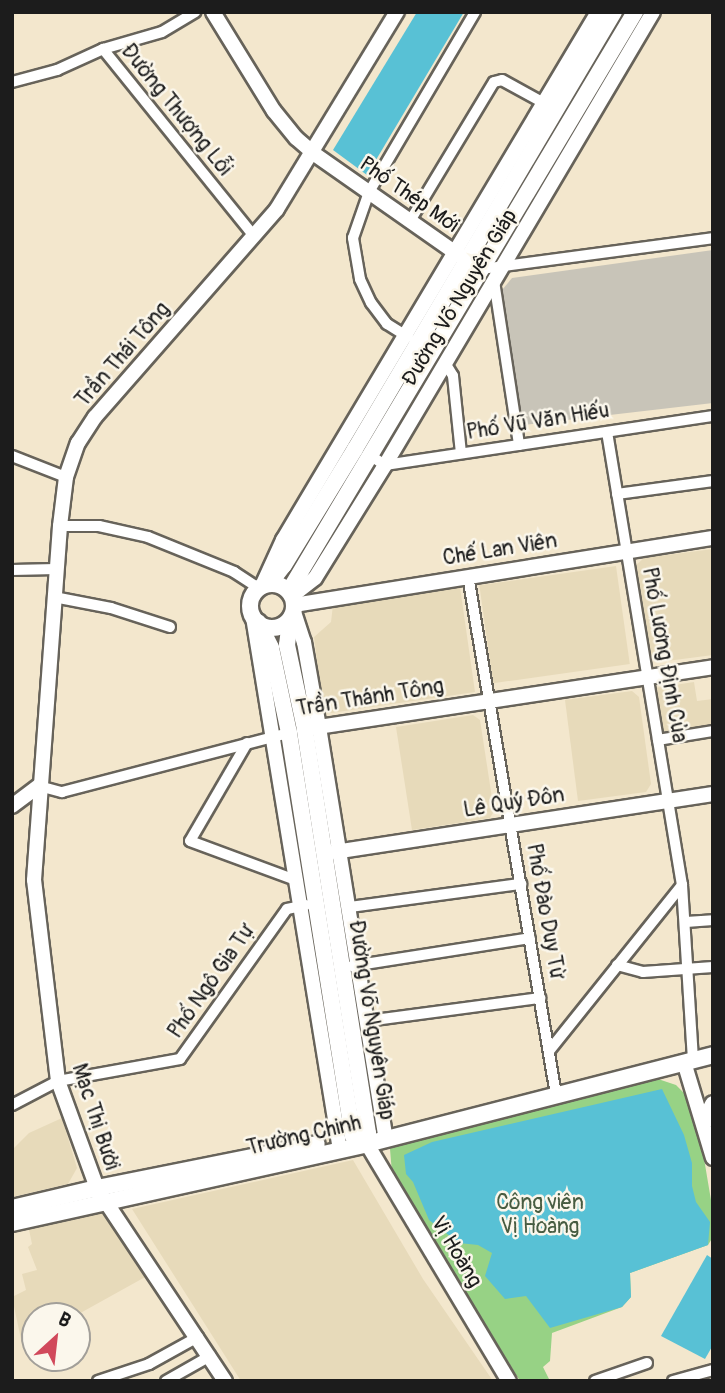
<!DOCTYPE html>
<meta charset="utf-8">
<style>
body{margin:0}
#map{position:relative;width:725px;height:1393px;overflow:hidden;background:#f3e7cd;font-family:Pangolin,sans-serif}
div>[style]{position:absolute}
[style*='--x']{left:calc(var(--x)*1px);top:calc(var(--y)*1px);width:calc(var(--w)*1px);rotate:calc(var(--a)*1deg)}
.built>*{inset:0;background:#e7daba;transform-origin:0 0}
.industrial>*{inset:0;background:#c8c4b8}
.green>*{inset:0;background:#97d285}
.water>*{inset:0;background:#58c1d5}
.roads{filter:drop-shadow(2px 0 #67635a) drop-shadow(-2px 0 #67635a) drop-shadow(0 2px #67635a) drop-shadow(0 -2px #67635a)}
.street>*{height:10px;margin:-5px;padding:0 5px;transform-origin:5px;border-radius:5px;background:#fff}
.secondary>*{height:14px;margin:-7px;padding:0 7px;transform-origin:7px;border-radius:7px;background:#fff}
.primary>*{height:16px;margin:-8px;padding:0 8px;transform-origin:8px;border-radius:8px;background:#fff}
.primary>.ring{margin:-8px;padding:0;box-sizing:content-box;background:none;border:16px solid #fff;border-radius:50%}
span{translate:-50% -50%;white-space:nowrap;text-align:center;line-height:1.15;-webkit-text-stroke:5px #fbf7ec;paint-order:stroke}
.street-label{font-size:21px;color:#1c1c1c}
.park-label{font-size:21px;color:#475c41}
.frame{position:absolute;inset:0;border:14px solid #1c1c1c;pointer-events:none}
.north{position:absolute;left:21px;top:1302px;width:70px;height:70px;box-sizing:border-box;background:#fbf7ec;border:2px solid #a29f99;border-radius:50%;rotate:27deg;font-size:19px;font-weight:700;line-height:28px;text-align:center;color:#1c1c1c}
.north::after{content:'';display:block;margin:auto;width:24px;height:32px;background:#d1495b;clip-path:polygon(50% 0,100% 100%,50% 72%,0 100%)}
</style>
<div id="map">
<div class="built">
<div style="clip-path:polygon(713px 549px,713px 655px,659px 662px,652px 658px,635px 566px,644px 558px)"></div>
<div style="left:616px;top:566px;width:99px;height:138px;rotate:82deg"></div>
<div style="clip-path:polygon(460px 587px,475px 692px,324px 714px,314px 637px,331px 622px,333px 605px)"></div>
<div style="clip-path:polygon(694px 682px,697px 701px,713px 699px,713px 724px,662px 732px,655px 688px)"></div>
<div style="clip-path:polygon(632px 691px,639px 697px,651px 784px,646px 792px,578px 801px,565px 700px)"></div>
<div style="clip-path:polygon(473px 715px,480px 720px,494px 811px,490px 818px,412px 830px,396px 727px)"></div>
<div style="clip-path:polygon(62px 1118px,77px 1168px,68px 1184px,12px 1197px,12px 1150px,29px 1133px)"></div>
<div style="clip-path:polygon(353px 1160px,423px 1279px,493px 1381px,241px 1381px,132px 1209px)"></div>
<div style="clip-path:polygon(100px 1206px,147px 1276px,75px 1316px,35px 1316px,35px 1341px,22px 1344px,12px 1297px,26px 1290px,22px 1274px,37px 1270px,28px 1247px,32px 1244px,28px 1225px)"></div>
</div>
<div class="industrial">
<div style="clip-path:polygon(713px 250px,713px 403px,515px 426px,497px 296px,512px 278px)"></div>
</div>
<div class="green">
<div style="clip-path:polygon(658px 1079px,676px 1085px,687px 1096px,697px 1117px,713px 1212px,713px 1237px,708px 1245px,630px 1273px,631px 1297px,622px 1307px,552px 1333px,550px 1361px,543px 1367px,550px 1381px,520px 1381px,392px 1173px,390px 1149px,404px 1138px)"></div>
</div>
<div class="water">
<div style="clip-path:polygon(417px 12px,464px 12px,367px 175px,333px 150px)"></div>
<div style="clip-path:polygon(662px 1089px,684px 1135px,692px 1163px,692px 1186px,696px 1202px,710px 1222px,708px 1245px,630px 1273px,631px 1297px,622px 1307px,550px 1328px,526px 1296px,505px 1299px,485px 1276px,492px 1253px,478px 1245px,459px 1243px,429px 1220px,413px 1182px,406px 1174px,404px 1155px,432px 1142px)"></div>
<div style="clip-path:polygon(707px 1255px,713px 1259px,713px 1345px,705px 1359px,661px 1336px)"></div>
</div>
<div class="roads">
<div class="street">
<div style="--x:103;--y:49;--w:240;--a:51.1"></div>
<div style="--x:12;--y:82;--w:47;--a:-14.9"></div>
<div style="--x:57;--y:70;--w:51;--a:-24.5"></div>
<div style="--x:103;--y:49;--w:61;--a:-16.1"></div>
<div style="--x:162;--y:32;--w:39;--a:-31"></div>
<div style="--x:410;--y:221;--w:162;--a:-58.9"></div>
<div style="--x:494;--y:82;--w:8;--a:-14"></div>
<div style="--x:502;--y:80;--w:48;--a:28.7"></div>
<div style="--x:482;--y:269;--w:233;--a:-7.6"></div>
<div style="--x:494;--y:281;--w:166;--a:81.3"></div>
<div style="--x:408;--y:337;--w:25;--a:-148"></div>
<div style="--x:387;--y:324;--w:26;--a:-127"></div>
<div style="--x:371;--y:303;--w:26;--a:-115"></div>
<div style="--x:360;--y:279;--w:42;--a:-99.7"></div>
<div style="--x:353;--y:238;--w:49;--a:-70.8"></div>
<div style="--x:369;--y:192;--w:209;--a:-59.5"></div>
<div style="--x:445;--y:363;--w:15;--a:58"></div>
<div style="--x:453;--y:376;--w:77;--a:84.1"></div>
<div style="--x:607;--y:432;--w:459;--a:80.6"></div>
<div style="--x:682;--y:885;--w:175;--a:86.4"></div>
<div style="--x:12;--y:456;--w:58;--a:21.3"></div>
<div style="--x:371;--y:456;--w:17;--a:33"></div>
<div style="--x:385;--y:465;--w:332;--a:-8.5"></div>
<div style="--x:617;--y:494;--w:97;--a:-7.7"></div>
<div style="--x:60;--y:526;--w:39;--a:0"></div>
<div style="--x:99;--y:526;--w:50;--a:12.7"></div>
<div style="--x:148;--y:537;--w:93;--a:22.1"></div>
<div style="--x:234;--y:572;--w:30;--a:33"></div>
<div style="--x:12;--y:570;--w:44;--a:-1.3"></div>
<div style="--x:468;--y:576;--w:520;--a:80.37"></div>
<div style="--x:54;--y:597;--w:58;--a:10.9"></div>
<div style="--x:111;--y:608;--w:62;--a:17.9"></div>
<div style="--x:658;--y:740;--w:56;--a:-9.3"></div>
<div style="--x:247;--y:743;--w:113;--a:120.2"></div>
<div style="--x:190;--y:841;--w:115;--a:20.3"></div>
<div style="--x:39;--y:786;--w:24;--a:15"></div>
<div style="--x:62;--y:792;--w:235;--a:-14.6"></div>
<div style="--x:350;--y:907;--w:173;--a:-7.7"></div>
<div style="--x:686;--y:922;--w:27;--a:-4"></div>
<div style="--x:617;--y:965;--w:27;--a:15"></div>
<div style="--x:643;--y:972;--w:70;--a:-4.1"></div>
<div style="--x:352;--y:966;--w:180;--a:-8.9"></div>
<div style="--x:367;--y:1021;--w:175;--a:-7.6"></div>
<div style="--x:549;--y:1051;--w:213;--a:-51.3"></div>
<div style="--x:12;--y:1105;--w:52;--a:-27.6"></div>
<div style="--x:58;--y:1081;--w:124;--a:-10.2"></div>
<div style="--x:180;--y:1059;--w:184;--a:-54.5"></div>
<div style="--x:287;--y:909;--w:19;--a:-12"></div>
<div style="--x:98;--y:1381;--w:54;--a:-18.4"></div>
<div style="--x:149;--y:1364;--w:56;--a:-28.9"></div>
<div style="--x:166;--y:1381;--w:51;--a:-29.6"></div>
<div style="--x:595;--y:1381;--w:55;--a:-19.1"></div>
<div style="--x:673;--y:1381;--w:41;--a:-15.4"></div>
</div>
<div class="secondary">
<div style="--x:213;--y:12;--w:116;--a:58.4"></div>
<div style="--x:274;--y:111;--w:35;--a:51"></div>
<div style="--x:296;--y:138;--w:23;--a:41"></div>
<div style="--x:313;--y:153;--w:183;--a:35"></div>
<div style="--x:262;--y:586;--w:51;--a:-65.5"></div>
<div style="--x:283;--y:540;--w:615;--a:-59.18"></div>
<div style="--x:292;--y:596;--w:29;--a:-38"></div>
<div style="--x:315;--y:578;--w:133;--a:-58.2"></div>
<div style="--x:385;--y:465;--w:526;--a:-59.39"></div>
<div style="--x:294;--y:605;--w:424;--a:-9.1"></div>
<div style="--x:294;--y:612;--w:32;--a:72"></div>
<div style="--x:304;--y:642;--w:86;--a:80"></div>
<div style="--x:319;--y:727;--w:417;--a:80.8"></div>
<div style="--x:253;--y:617;--w:540;--a:80.73"></div>
<div style="--x:311;--y:728;--w:407;--a:-8.6"></div>
<div style="--x:12;--y:806;--w:34;--a:-37"></div>
<div style="--x:334;--y:852;--w:383;--a:-8.7"></div>
<div style="--x:684;--y:1062;--w:100;--a:73.2"></div>
<div style="--x:367;--y:1144;--w:276;--a:59.1"></div>
<div style="--x:225;--y:1381;--w:232;--a:-123.6"></div>
<div style="--x:97;--y:1188;--w:114;--a:-110"></div>
<div style="--x:58;--y:1081;--w:202;--a:-96.8"></div>
<div style="--x:34;--y:880;--w:355;--a:-85.8"></div>
<div style="--x:60;--y:526;--w:49;--a:-83"></div>
<div style="--x:66;--y:477;--w:36;--a:-71"></div>
<div style="--x:78;--y:443;--w:31;--a:-57"></div>
<div style="--x:95;--y:417;--w:276;--a:-48.8"></div>
<div style="--x:277;--y:209;--w:231;--a:-58.7"></div>
</div>
<div class="primary">
<div style="--x:269;--y:584;--w:24;--a:-52"></div>
<div style="--x:284;--y:565;--w:136;--a:-58.5"></div>
<div style="--x:355;--y:449;--w:508;--a:-59.35"></div>
<div class="ring" style="left:250px;top:584px;width:28px;height:28px"></div>
<div style="--x:289;--y:591;--w:675;--a:-59.14"></div>
<div style="--x:258;--y:622;--w:29;--a:63"></div>
<div style="--x:271;--y:648;--w:87;--a:78"></div>
<div style="--x:289;--y:733;--w:408;--a:81"></div>
<div style="--x:353;--y:1136;--w:16;--a:30"></div>
<div style="--x:367;--y:1144;--w:11;--a:-85"></div>
<div style="--x:368;--y:1133;--w:409;--a:-98.9"></div>
<div style="--x:305;--y:729;--w:86;--a:-102.1"></div>
<div style="--x:287;--y:645;--w:26;--a:-83"></div>
<div style="--x:704;--y:1122;--w:20;--a:-63"></div>
<div style="--x:12;--y:1208;--w:87;--a:-13.2"></div>
<div style="--x:97;--y:1188;--w:224;--a:-11.3"></div>
<div style="--x:12;--y:1223;--w:364;--a:-12.5"></div>
<div style="--x:367;--y:1144;--w:357;--a:-14.4"></div>
</div>
</div>
<div class="street-label">
<span style="left:176px;top:110px;rotate:51deg">Đường Thượng Lỗi</span>
<span style="left:409px;top:195px;rotate:35deg">Phố Thép Mới</span>
<span style="left:460px;top:298px;rotate:-59deg">Đường Võ Nguyên Giáp</span>
<span style="left:123px;top:355px;rotate:-49deg">Trần Thái Tông</span>
<span style="left:538px;top:422px;rotate:-9deg">Phố Vũ Văn Hiếu</span>
<span style="left:500px;top:550px;rotate:-9deg">Chế Lan Viên</span>
<span style="left:664px;top:655px;rotate:80deg">Phố Lương Định Của</span>
<span style="left:370px;top:698px;rotate:-9deg">Trần Thánh Tông</span>
<span style="left:514px;top:803px;rotate:-9deg">Lê Quý Đôn</span>
<span style="left:545px;top:912px;rotate:80deg">Phố Đào Duy Từ</span>
<span style="left:212px;top:981px;rotate:-55deg">Phố Ngô Gia Tự</span>
<span style="left:371px;top:1020px;rotate:81deg">Đường Võ Nguyên Giáp</span>
<span style="left:95px;top:1117px;rotate:72deg">Mạc Thị Bưởi</span>
<span style="left:304px;top:1136px;rotate:-13deg">Trường Chinh</span>
<span style="left:456px;top:1252px;rotate:59deg">Vị Hoàng</span>
</div>
<div class="park-label">
<span style="left:540px;top:1215px">Công viên<br>Vị Hoàng</span>
</div>
<div class="frame"></div>
<div class="north">B</div>
</div>
